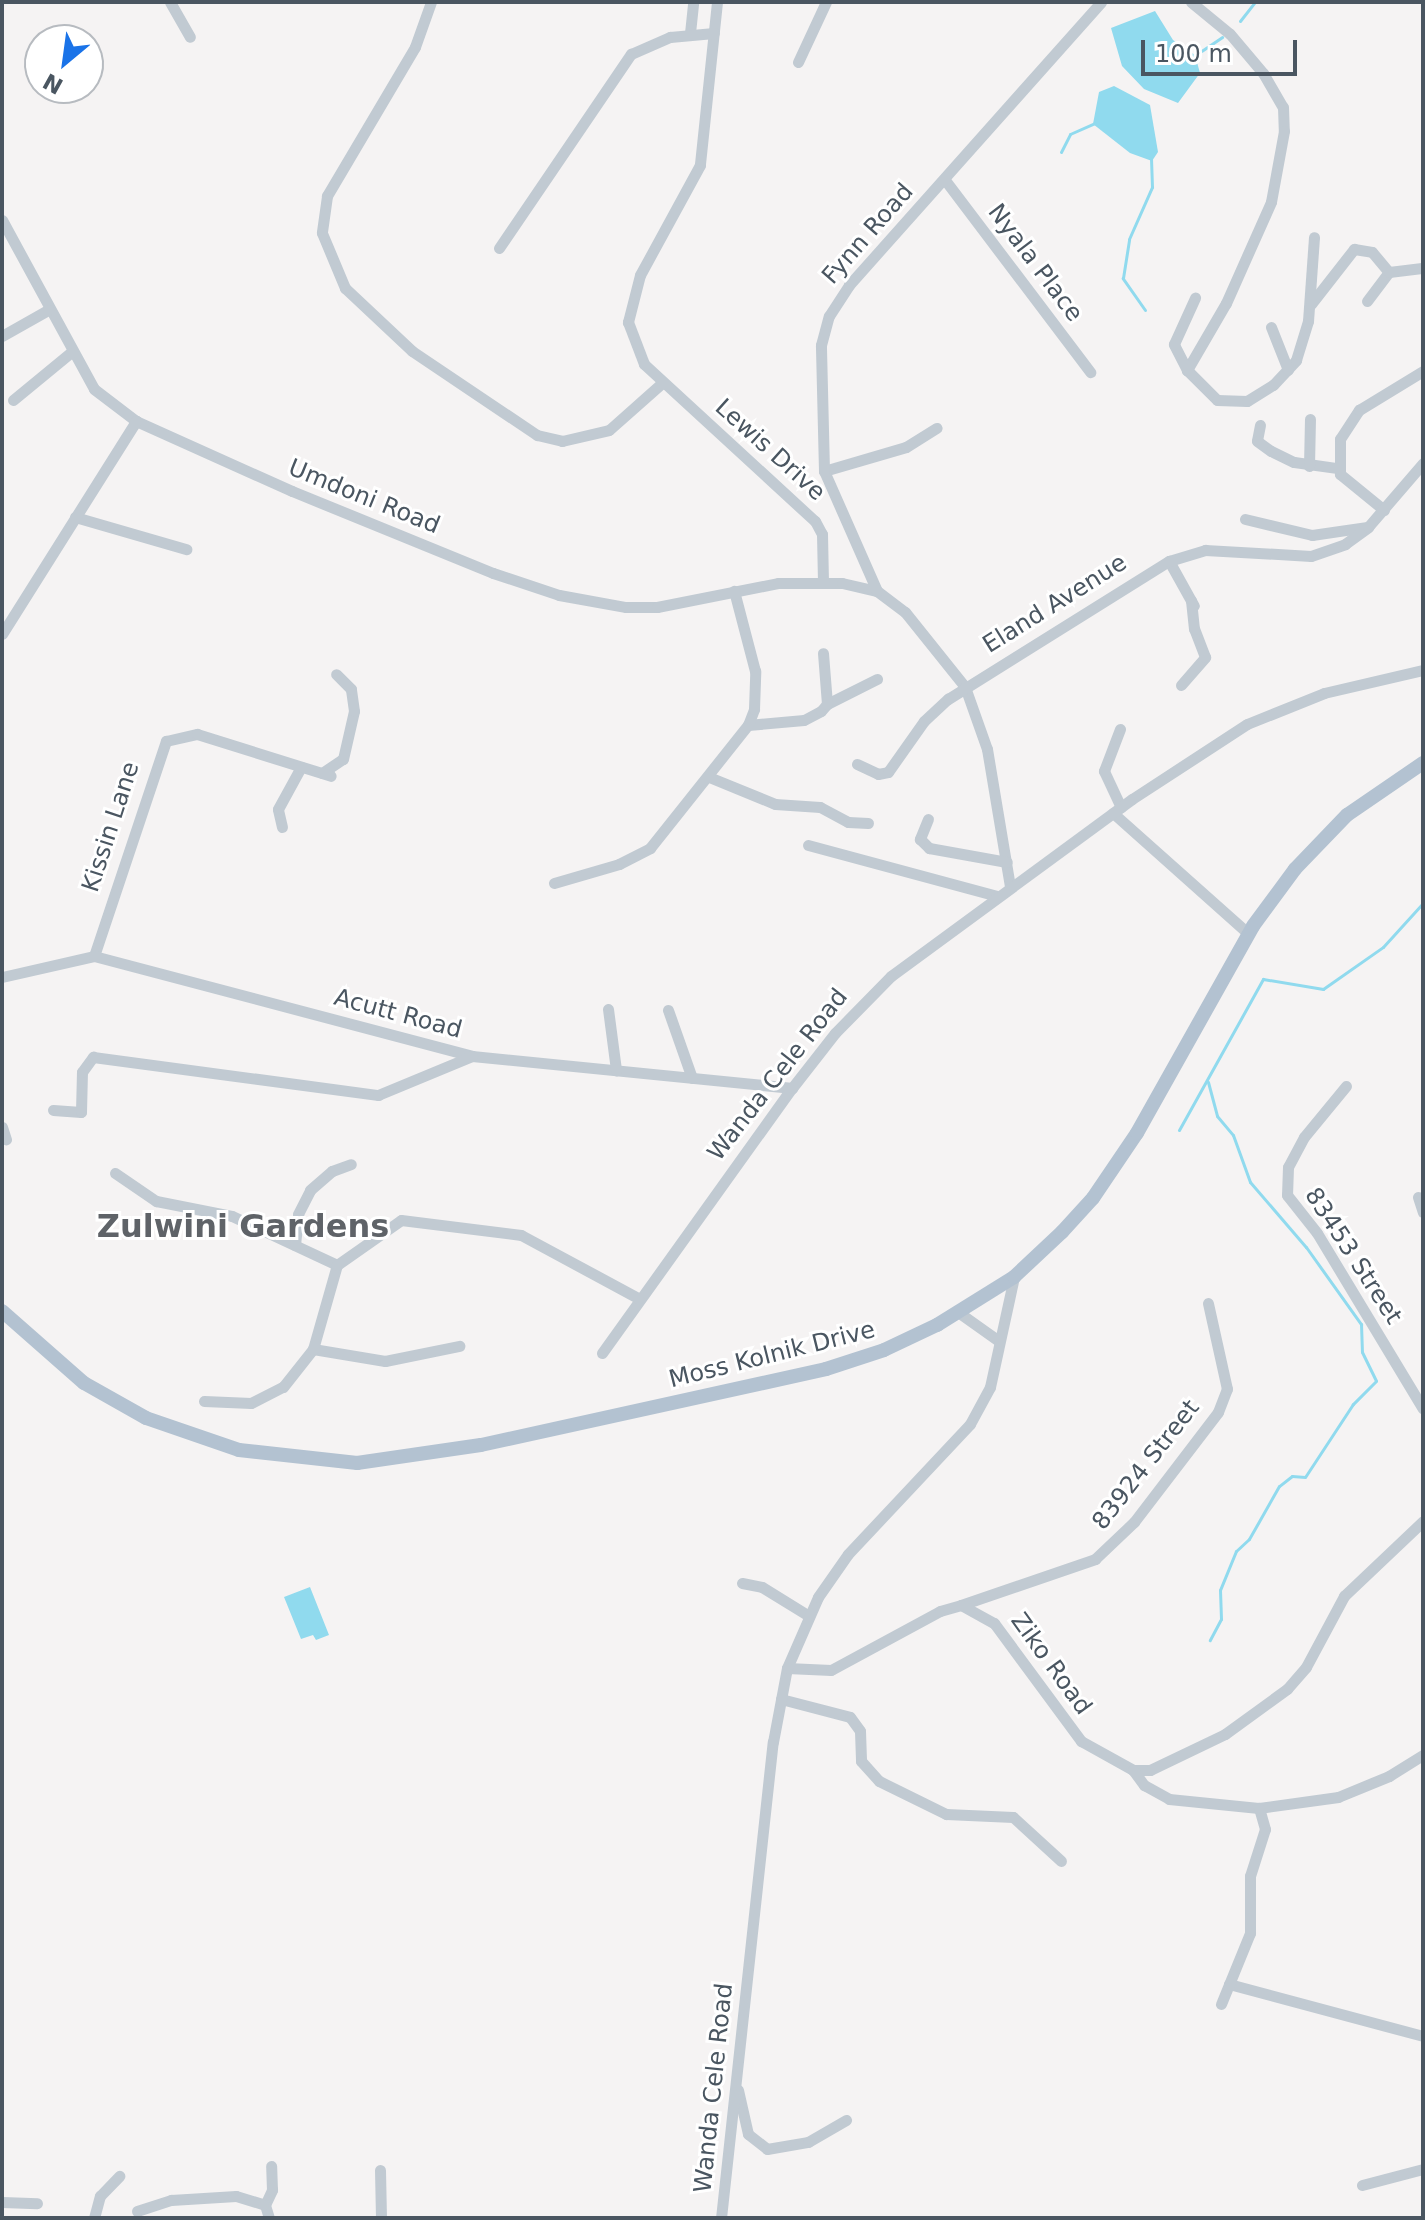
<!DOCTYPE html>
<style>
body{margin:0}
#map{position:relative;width:1425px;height:2220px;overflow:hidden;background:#f5f3f3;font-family:"DejaVu Sans",sans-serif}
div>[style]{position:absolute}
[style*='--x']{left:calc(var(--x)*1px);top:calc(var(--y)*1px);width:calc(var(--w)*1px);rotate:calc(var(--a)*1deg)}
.water>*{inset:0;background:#90daee}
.stream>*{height:3px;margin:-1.5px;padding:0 1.5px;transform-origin:1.5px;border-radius:1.5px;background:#90daee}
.minor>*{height:11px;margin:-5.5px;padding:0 5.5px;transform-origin:5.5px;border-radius:5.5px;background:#c1cad2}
.major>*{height:14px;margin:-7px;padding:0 7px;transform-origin:7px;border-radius:7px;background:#b3c2d1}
span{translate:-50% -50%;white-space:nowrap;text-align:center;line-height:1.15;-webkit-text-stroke:6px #fff;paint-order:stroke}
.street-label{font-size:24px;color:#4a5661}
.district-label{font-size:32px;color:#5f6368;font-weight:700}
.frame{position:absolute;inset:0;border:4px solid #4a5661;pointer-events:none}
.north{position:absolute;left:24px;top:24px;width:80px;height:80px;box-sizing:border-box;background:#fff;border:2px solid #b7bbc0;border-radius:50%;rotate:209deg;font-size:22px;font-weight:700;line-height:32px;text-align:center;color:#4a5661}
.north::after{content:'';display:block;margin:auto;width:28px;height:36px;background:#1a73e8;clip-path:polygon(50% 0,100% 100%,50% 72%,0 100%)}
.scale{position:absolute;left:1141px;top:40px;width:156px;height:36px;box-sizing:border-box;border:4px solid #4a5661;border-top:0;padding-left:10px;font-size:24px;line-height:28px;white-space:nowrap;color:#4a5661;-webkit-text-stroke:6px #fff;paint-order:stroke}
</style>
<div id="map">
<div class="water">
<div style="clip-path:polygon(1155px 11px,1173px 40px,1195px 55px,1200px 73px,1178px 103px,1144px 89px,1122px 66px,1111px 28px)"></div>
<div style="clip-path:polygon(1114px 86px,1150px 105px,1158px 152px,1152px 161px,1130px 153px,1093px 124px,1099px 92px)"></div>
<div style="clip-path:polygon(310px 1587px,329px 1635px,316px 1640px,313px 1635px,301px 1639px,284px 1597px)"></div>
</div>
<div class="stream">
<div style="--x:1240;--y:21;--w:24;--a:-52"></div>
<div style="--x:1194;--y:56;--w:34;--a:-34"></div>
<div style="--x:1061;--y:152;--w:20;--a:-63"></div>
<div style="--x:1070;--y:134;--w:27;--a:-24"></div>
<div style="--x:1145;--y:310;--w:39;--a:-125"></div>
<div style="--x:1123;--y:278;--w:39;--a:-81"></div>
<div style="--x:1129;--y:239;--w:57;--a:-66.1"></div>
<div style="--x:1152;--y:187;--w:29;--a:-92"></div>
<div style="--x:1208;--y:1082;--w:35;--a:75"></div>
<div style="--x:1217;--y:1116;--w:25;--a:50"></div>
<div style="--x:1233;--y:1135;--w:50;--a:70.1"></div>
<div style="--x:1250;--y:1182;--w:86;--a:49.3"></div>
<div style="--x:1306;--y:1247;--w:95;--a:54.5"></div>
<div style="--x:1361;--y:1324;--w:28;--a:88"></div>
<div style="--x:1362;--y:1352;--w:32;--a:64"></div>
<div style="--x:1376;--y:1381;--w:33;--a:135"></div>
<div style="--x:1353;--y:1404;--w:87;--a:123.3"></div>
<div style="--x:1305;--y:1477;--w:13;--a:-176"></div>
<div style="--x:1292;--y:1476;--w:16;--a:142"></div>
<div style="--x:1279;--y:1486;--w:61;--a:119.5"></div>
<div style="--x:1249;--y:1539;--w:18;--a:137"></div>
<div style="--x:1236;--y:1551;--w:42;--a:112.3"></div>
<div style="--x:1220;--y:1590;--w:29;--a:88"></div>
<div style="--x:1221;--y:1619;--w:24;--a:118"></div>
<div style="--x:1179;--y:1130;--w:173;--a:-60.9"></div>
<div style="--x:1263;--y:979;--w:61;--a:9.5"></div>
<div style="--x:1323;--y:989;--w:73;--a:-35"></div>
<div style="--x:1383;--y:947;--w:59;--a:-47.7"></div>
</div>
<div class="minor">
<div style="--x:170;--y:2;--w:40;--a:60.3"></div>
<div style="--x:431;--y:2;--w:48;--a:109.6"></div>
<div style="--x:415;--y:47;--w:173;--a:120.6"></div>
<div style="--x:327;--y:196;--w:37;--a:98"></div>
<div style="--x:322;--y:233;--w:60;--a:67.3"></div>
<div style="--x:345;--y:288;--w:92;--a:43.2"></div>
<div style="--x:412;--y:351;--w:151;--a:33.9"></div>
<div style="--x:537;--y:435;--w:26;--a:13"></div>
<div style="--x:562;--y:441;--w:48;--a:-13.2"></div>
<div style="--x:609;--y:430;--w:71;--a:-41.6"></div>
<div style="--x:717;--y:2;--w:164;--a:96"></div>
<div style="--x:700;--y:165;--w:125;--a:118.6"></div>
<div style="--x:640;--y:275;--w:49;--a:104.3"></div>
<div style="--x:628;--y:322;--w:45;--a:69.1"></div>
<div style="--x:644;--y:364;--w:232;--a:42.6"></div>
<div style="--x:815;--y:521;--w:15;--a:62"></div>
<div style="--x:822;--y:534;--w:48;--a:88.8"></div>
<div style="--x:1191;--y:2;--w:50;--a:39.4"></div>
<div style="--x:1230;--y:34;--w:51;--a:49.8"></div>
<div style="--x:1263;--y:73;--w:39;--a:60"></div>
<div style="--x:1283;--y:107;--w:24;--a:88"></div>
<div style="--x:1284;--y:131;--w:72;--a:100.4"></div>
<div style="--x:1271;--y:202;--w:111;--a:114"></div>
<div style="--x:1226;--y:303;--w:78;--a:120.2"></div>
<div style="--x:1187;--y:370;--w:42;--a:45"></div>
<div style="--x:1217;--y:400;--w:30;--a:2"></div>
<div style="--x:1247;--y:401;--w:31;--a:-32"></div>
<div style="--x:1273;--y:385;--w:34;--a:-47"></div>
<div style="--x:1296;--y:360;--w:41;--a:-72.9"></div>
<div style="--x:1308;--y:321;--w:84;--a:-85.9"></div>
<div style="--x:690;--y:33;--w:31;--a:-84"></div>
<div style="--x:798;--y:62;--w:66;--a:-65"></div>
<div style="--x:945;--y:180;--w:241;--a:52.9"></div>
<div style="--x:2;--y:220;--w:192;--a:61.4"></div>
<div style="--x:94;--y:389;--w:53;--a:37.3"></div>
<div style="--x:136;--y:421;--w:171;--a:24.2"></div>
<div style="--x:292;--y:491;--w:217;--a:22.2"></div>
<div style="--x:493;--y:573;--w:70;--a:18.4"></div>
<div style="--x:559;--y:595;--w:68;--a:10.2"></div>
<div style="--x:626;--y:607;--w:31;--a:0"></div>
<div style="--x:657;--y:607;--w:123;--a:-11.2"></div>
<div style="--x:778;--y:583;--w:64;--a:0"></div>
<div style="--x:842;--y:583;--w:36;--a:13"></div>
<div style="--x:877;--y:591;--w:35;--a:37"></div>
<div style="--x:905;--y:612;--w:96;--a:51.3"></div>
<div style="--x:965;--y:687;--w:66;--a:70.5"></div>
<div style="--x:987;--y:749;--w:139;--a:80.5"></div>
<div style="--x:499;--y:248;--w:235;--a:-55.8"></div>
<div style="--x:631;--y:54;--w:43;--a:-23.6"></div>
<div style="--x:670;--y:37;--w:44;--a:-5.2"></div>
<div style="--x:1367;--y:301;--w:36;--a:-53"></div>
<div style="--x:1311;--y:304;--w:70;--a:-52"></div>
<div style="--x:1354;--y:249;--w:18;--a:9"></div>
<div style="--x:1372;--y:252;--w:26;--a:50"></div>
<div style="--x:1389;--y:272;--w:33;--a:-7"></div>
<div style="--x:1271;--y:327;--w:46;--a:68.4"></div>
<div style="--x:2;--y:336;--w:53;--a:-29.5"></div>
<div style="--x:1187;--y:370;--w:29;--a:-117"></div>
<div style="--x:1174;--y:344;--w:51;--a:-65.5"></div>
<div style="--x:13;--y:400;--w:74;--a:-39.5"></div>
<div style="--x:1260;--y:425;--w:16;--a:101"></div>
<div style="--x:1257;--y:441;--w:17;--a:36"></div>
<div style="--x:1271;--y:451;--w:25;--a:26"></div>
<div style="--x:1294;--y:462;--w:42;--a:8.1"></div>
<div style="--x:1309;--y:466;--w:47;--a:-88.8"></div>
<div style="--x:824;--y:471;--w:85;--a:-16.3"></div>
<div style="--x:906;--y:447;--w:36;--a:-32"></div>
<div style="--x:1384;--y:510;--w:57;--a:-140.7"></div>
<div style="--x:1340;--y:474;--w:35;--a:-90"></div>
<div style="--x:1340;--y:439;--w:35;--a:-57"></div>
<div style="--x:1359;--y:410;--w:75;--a:-31.4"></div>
<div style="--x:75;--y:517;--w:116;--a:16.1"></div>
<div style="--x:1245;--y:519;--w:69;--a:13.4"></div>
<div style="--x:1312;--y:535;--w:56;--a:-8.3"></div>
<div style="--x:1169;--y:561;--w:51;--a:60.9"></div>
<div style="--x:877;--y:591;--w:131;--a:-113.8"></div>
<div style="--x:824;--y:471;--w:126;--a:-91.4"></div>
<div style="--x:821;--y:345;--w:30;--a:-75"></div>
<div style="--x:829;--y:316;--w:37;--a:-57"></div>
<div style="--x:849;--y:285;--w:379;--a:-48.3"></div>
<div style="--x:2;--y:634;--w:252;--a:-57.8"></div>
<div style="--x:1181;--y:685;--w:37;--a:-49"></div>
<div style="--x:1205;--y:657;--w:30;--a:-111"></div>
<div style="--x:1194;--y:629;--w:29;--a:-96"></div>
<div style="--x:827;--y:704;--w:56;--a:-26.6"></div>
<div style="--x:748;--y:725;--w:56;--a:-5.1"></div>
<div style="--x:804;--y:720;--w:19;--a:-28"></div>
<div style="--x:821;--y:711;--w:9;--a:-49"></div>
<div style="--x:827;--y:704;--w:51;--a:-94.5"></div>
<div style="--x:1120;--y:729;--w:45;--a:110.9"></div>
<div style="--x:1104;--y:771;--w:40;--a:65"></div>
<div style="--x:857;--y:764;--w:23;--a:25"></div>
<div style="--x:878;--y:774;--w:10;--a:-11"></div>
<div style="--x:888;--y:772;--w:62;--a:-54.8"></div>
<div style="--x:924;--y:721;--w:33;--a:-43"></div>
<div style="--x:948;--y:699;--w:261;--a:-32"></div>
<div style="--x:1169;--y:561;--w:38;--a:-17"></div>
<div style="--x:1205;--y:550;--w:106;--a:3.2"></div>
<div style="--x:1311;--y:556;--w:36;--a:-19"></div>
<div style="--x:1345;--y:544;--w:29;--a:-36"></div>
<div style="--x:1368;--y:527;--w:84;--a:-49.3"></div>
<div style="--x:322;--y:773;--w:25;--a:-34"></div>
<div style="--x:343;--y:759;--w:49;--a:-77.1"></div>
<div style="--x:354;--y:711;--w:22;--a:-98"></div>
<div style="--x:351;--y:689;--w:21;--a:-135"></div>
<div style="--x:709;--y:777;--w:71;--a:22.2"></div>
<div style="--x:775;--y:804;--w:45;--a:3.8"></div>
<div style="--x:820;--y:807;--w:32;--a:28"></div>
<div style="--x:848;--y:822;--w:20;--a:3"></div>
<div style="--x:1113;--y:813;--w:182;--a:41.7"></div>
<div style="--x:928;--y:819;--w:22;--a:112"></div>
<div style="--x:920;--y:839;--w:13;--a:45"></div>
<div style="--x:929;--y:848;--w:79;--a:10.2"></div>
<div style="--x:282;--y:827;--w:18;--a:-103"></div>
<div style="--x:278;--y:809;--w:48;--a:-61.3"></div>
<div style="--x:808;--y:845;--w:196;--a:15.1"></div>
<div style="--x:554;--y:883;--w:68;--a:-16.3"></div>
<div style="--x:619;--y:864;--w:35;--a:-27"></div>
<div style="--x:650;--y:848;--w:157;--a:-51.5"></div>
<div style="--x:748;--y:725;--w:17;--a:-69"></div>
<div style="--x:754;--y:709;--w:38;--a:-88"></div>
<div style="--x:755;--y:671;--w:83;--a:-104.7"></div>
<div style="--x:94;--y:956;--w:227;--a:-71.5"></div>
<div style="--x:166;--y:741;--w:32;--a:-13"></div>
<div style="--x:197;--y:734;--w:140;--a:17.4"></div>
<div style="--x:2;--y:977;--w:94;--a:-12.9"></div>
<div style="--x:94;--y:956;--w:391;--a:14.8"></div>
<div style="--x:472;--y:1056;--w:322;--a:5.7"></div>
<div style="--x:608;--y:1009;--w:62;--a:82.5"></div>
<div style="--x:668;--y:1010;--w:72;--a:70.6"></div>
<div style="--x:1346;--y:1086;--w:66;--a:129.5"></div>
<div style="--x:1304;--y:1137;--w:34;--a:118"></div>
<div style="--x:1288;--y:1167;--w:28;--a:92"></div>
<div style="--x:1287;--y:1195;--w:48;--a:51.7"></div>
<div style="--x:1317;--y:1233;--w:205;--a:58.9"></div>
<div style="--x:53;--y:1110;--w:28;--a:4"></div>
<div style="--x:81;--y:1112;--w:40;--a:-88.6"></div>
<div style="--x:82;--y:1072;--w:19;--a:-54"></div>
<div style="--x:93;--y:1057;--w:288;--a:7.6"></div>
<div style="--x:378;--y:1095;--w:102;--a:-22.5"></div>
<div style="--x:2;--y:1127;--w:13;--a:72"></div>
<div style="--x:115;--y:1173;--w:50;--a:34.3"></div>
<div style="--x:156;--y:1201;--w:77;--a:11.2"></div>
<div style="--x:232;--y:1216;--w:116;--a:25"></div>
<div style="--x:1418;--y:1197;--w:16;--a:72"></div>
<div style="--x:295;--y:1245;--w:31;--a:-84"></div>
<div style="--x:298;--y:1214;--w:27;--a:-63"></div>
<div style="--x:310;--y:1190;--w:29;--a:-41"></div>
<div style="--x:332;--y:1171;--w:20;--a:-20"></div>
<div style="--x:958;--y:1312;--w:50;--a:35.3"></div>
<div style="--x:313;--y:1349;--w:73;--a:9.5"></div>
<div style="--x:385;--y:1361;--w:76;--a:-11.5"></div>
<div style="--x:602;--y:1353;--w:326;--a:-54.4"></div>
<div style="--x:792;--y:1088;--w:70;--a:-52"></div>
<div style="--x:835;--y:1033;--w:80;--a:-45.5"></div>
<div style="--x:891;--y:976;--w:299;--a:-36.3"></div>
<div style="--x:1132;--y:799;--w:137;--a:-33.1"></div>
<div style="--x:1247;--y:724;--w:83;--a:-21.9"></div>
<div style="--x:1324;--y:693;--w:102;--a:-13.1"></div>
<div style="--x:204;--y:1401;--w:47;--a:2.4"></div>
<div style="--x:251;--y:1403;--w:36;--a:-27"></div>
<div style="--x:283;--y:1387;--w:48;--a:-51.7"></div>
<div style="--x:313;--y:1349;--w:87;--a:-74.1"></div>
<div style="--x:337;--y:1265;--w:78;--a:-35.1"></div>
<div style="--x:401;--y:1220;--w:121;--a:7.1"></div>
<div style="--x:521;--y:1235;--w:133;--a:28.3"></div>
<div style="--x:742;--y:1583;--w:20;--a:11"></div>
<div style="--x:762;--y:1587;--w:55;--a:31.7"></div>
<div style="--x:961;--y:1605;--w:142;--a:-18.9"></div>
<div style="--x:1095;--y:1559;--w:54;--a:-43.5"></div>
<div style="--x:1134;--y:1522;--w:138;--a:-52.6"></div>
<div style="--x:1218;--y:1412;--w:25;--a:-69"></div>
<div style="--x:1227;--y:1389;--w:88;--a:-102.5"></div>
<div style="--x:787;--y:1668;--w:44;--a:2.6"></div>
<div style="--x:831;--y:1670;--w:124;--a:-28.4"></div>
<div style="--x:940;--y:1611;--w:22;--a:-16"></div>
<div style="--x:961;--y:1605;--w:38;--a:29"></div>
<div style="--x:994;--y:1623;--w:147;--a:53.6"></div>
<div style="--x:1081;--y:1741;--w:60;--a:29.1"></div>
<div style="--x:1133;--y:1770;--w:17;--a:0"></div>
<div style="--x:1150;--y:1770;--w:83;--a:-25.6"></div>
<div style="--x:1225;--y:1734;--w:77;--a:-36"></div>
<div style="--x:1287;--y:1689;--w:29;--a:-49"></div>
<div style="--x:1306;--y:1667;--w:81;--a:-61.8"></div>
<div style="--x:1344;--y:1596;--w:109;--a:-43.5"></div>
<div style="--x:781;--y:1699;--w:71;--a:14.6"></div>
<div style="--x:850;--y:1717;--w:17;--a:54"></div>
<div style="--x:860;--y:1731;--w:30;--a:88"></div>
<div style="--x:861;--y:1761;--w:27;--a:48"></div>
<div style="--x:879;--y:1781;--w:75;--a:26.2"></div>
<div style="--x:946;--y:1814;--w:67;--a:2.6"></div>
<div style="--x:1013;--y:1817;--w:65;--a:42.5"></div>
<div style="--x:1133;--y:1770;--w:19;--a:54"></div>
<div style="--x:1144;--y:1785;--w:29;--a:29"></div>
<div style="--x:1169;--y:1799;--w:90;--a:5.7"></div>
<div style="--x:1259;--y:1808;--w:80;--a:-7.9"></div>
<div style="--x:1338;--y:1797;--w:55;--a:-22.4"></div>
<div style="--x:1389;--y:1776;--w:40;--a:-32"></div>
<div style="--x:1229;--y:1984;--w:201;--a:15"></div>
<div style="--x:1221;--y:2004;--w:77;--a:-67.8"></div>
<div style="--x:1250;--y:1933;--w:57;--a:-90"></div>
<div style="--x:1250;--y:1876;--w:49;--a:-72.3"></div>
<div style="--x:1265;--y:1829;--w:22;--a:-106"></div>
<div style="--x:738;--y:2090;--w:45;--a:77.2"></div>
<div style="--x:748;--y:2134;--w:24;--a:38"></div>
<div style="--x:767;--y:2149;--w:42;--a:-9.7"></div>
<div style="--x:808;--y:2142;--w:44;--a:-30.1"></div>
<div style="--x:380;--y:2170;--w:48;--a:88.8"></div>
<div style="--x:1362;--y:2185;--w:63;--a:-14.7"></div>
<div style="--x:2;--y:2202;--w:35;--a:2"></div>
<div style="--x:265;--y:2205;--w:17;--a:-65"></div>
<div style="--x:272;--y:2190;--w:24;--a:-92"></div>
<div style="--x:137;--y:2211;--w:36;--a:-18"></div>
<div style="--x:171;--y:2200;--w:65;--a:-3.5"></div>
<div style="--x:236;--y:2196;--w:30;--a:17"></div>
<div style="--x:265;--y:2205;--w:14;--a:73"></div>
<div style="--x:94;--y:2218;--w:23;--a:-75"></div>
<div style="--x:100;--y:2196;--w:28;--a:-46"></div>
<div style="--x:721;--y:2218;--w:479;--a:-83.8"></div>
<div style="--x:773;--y:1742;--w:75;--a:-79.3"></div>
<div style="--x:787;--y:1668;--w:77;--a:-66.4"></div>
<div style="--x:818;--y:1597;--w:52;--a:-55.1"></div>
<div style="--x:848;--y:1554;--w:178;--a:-46.8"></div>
<div style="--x:970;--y:1424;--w:42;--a:-61.6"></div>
<div style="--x:990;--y:1387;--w:113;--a:-77.7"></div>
</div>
<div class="major">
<div style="--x:2;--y:1311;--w:109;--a:41.3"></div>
<div style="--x:84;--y:1383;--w:71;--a:29.4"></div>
<div style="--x:146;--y:1418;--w:98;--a:19"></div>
<div style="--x:239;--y:1450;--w:119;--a:6.3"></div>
<div style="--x:357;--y:1463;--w:125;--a:-8.3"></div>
<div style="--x:481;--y:1445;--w:353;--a:-12.4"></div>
<div style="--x:826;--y:1369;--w:61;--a:-18.1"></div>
<div style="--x:884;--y:1350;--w:59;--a:-25.3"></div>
<div style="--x:937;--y:1325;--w:91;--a:-31.9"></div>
<div style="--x:1014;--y:1277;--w:66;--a:-43.2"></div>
<div style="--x:1062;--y:1232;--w:46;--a:-47.6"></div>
<div style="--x:1093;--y:1198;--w:78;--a:-55.9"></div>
<div style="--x:1137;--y:1133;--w:237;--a:-60.7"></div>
<div style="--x:1253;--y:926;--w:71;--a:-53.6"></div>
<div style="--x:1295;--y:869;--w:75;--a:-46.1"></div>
<div style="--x:1347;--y:815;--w:92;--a:-34.4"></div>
</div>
<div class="street-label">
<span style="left:868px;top:234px;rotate:-49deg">Fynn Road</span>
<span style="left:1035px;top:263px;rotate:53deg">Nyala Place</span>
<span style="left:770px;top:450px;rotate:42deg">Lewis Drive</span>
<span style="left:364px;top:497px;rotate:22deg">Umdoni Road</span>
<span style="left:1055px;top:604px;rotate:-32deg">Eland Avenue</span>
<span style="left:111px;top:827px;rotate:-72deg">Kissin Lane</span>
<span style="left:398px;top:1014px;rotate:15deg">Acutt Road</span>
<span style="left:778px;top:1075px;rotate:-52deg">Wanda Cele Road</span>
<span style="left:1353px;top:1256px;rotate:57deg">83453 Street</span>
<span style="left:772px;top:1355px;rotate:-14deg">Moss Kolnik Drive</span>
<span style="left:1146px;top:1465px;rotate:-52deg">83924 Street</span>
<span style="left:1051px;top:1664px;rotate:54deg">Ziko Road</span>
<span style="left:714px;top:2088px;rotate:-84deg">Wanda Cele Road</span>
</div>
<div class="district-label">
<span style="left:243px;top:1226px">Zulwini Gardens</span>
</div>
<div class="frame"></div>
<div class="north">N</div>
<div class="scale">100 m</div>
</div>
